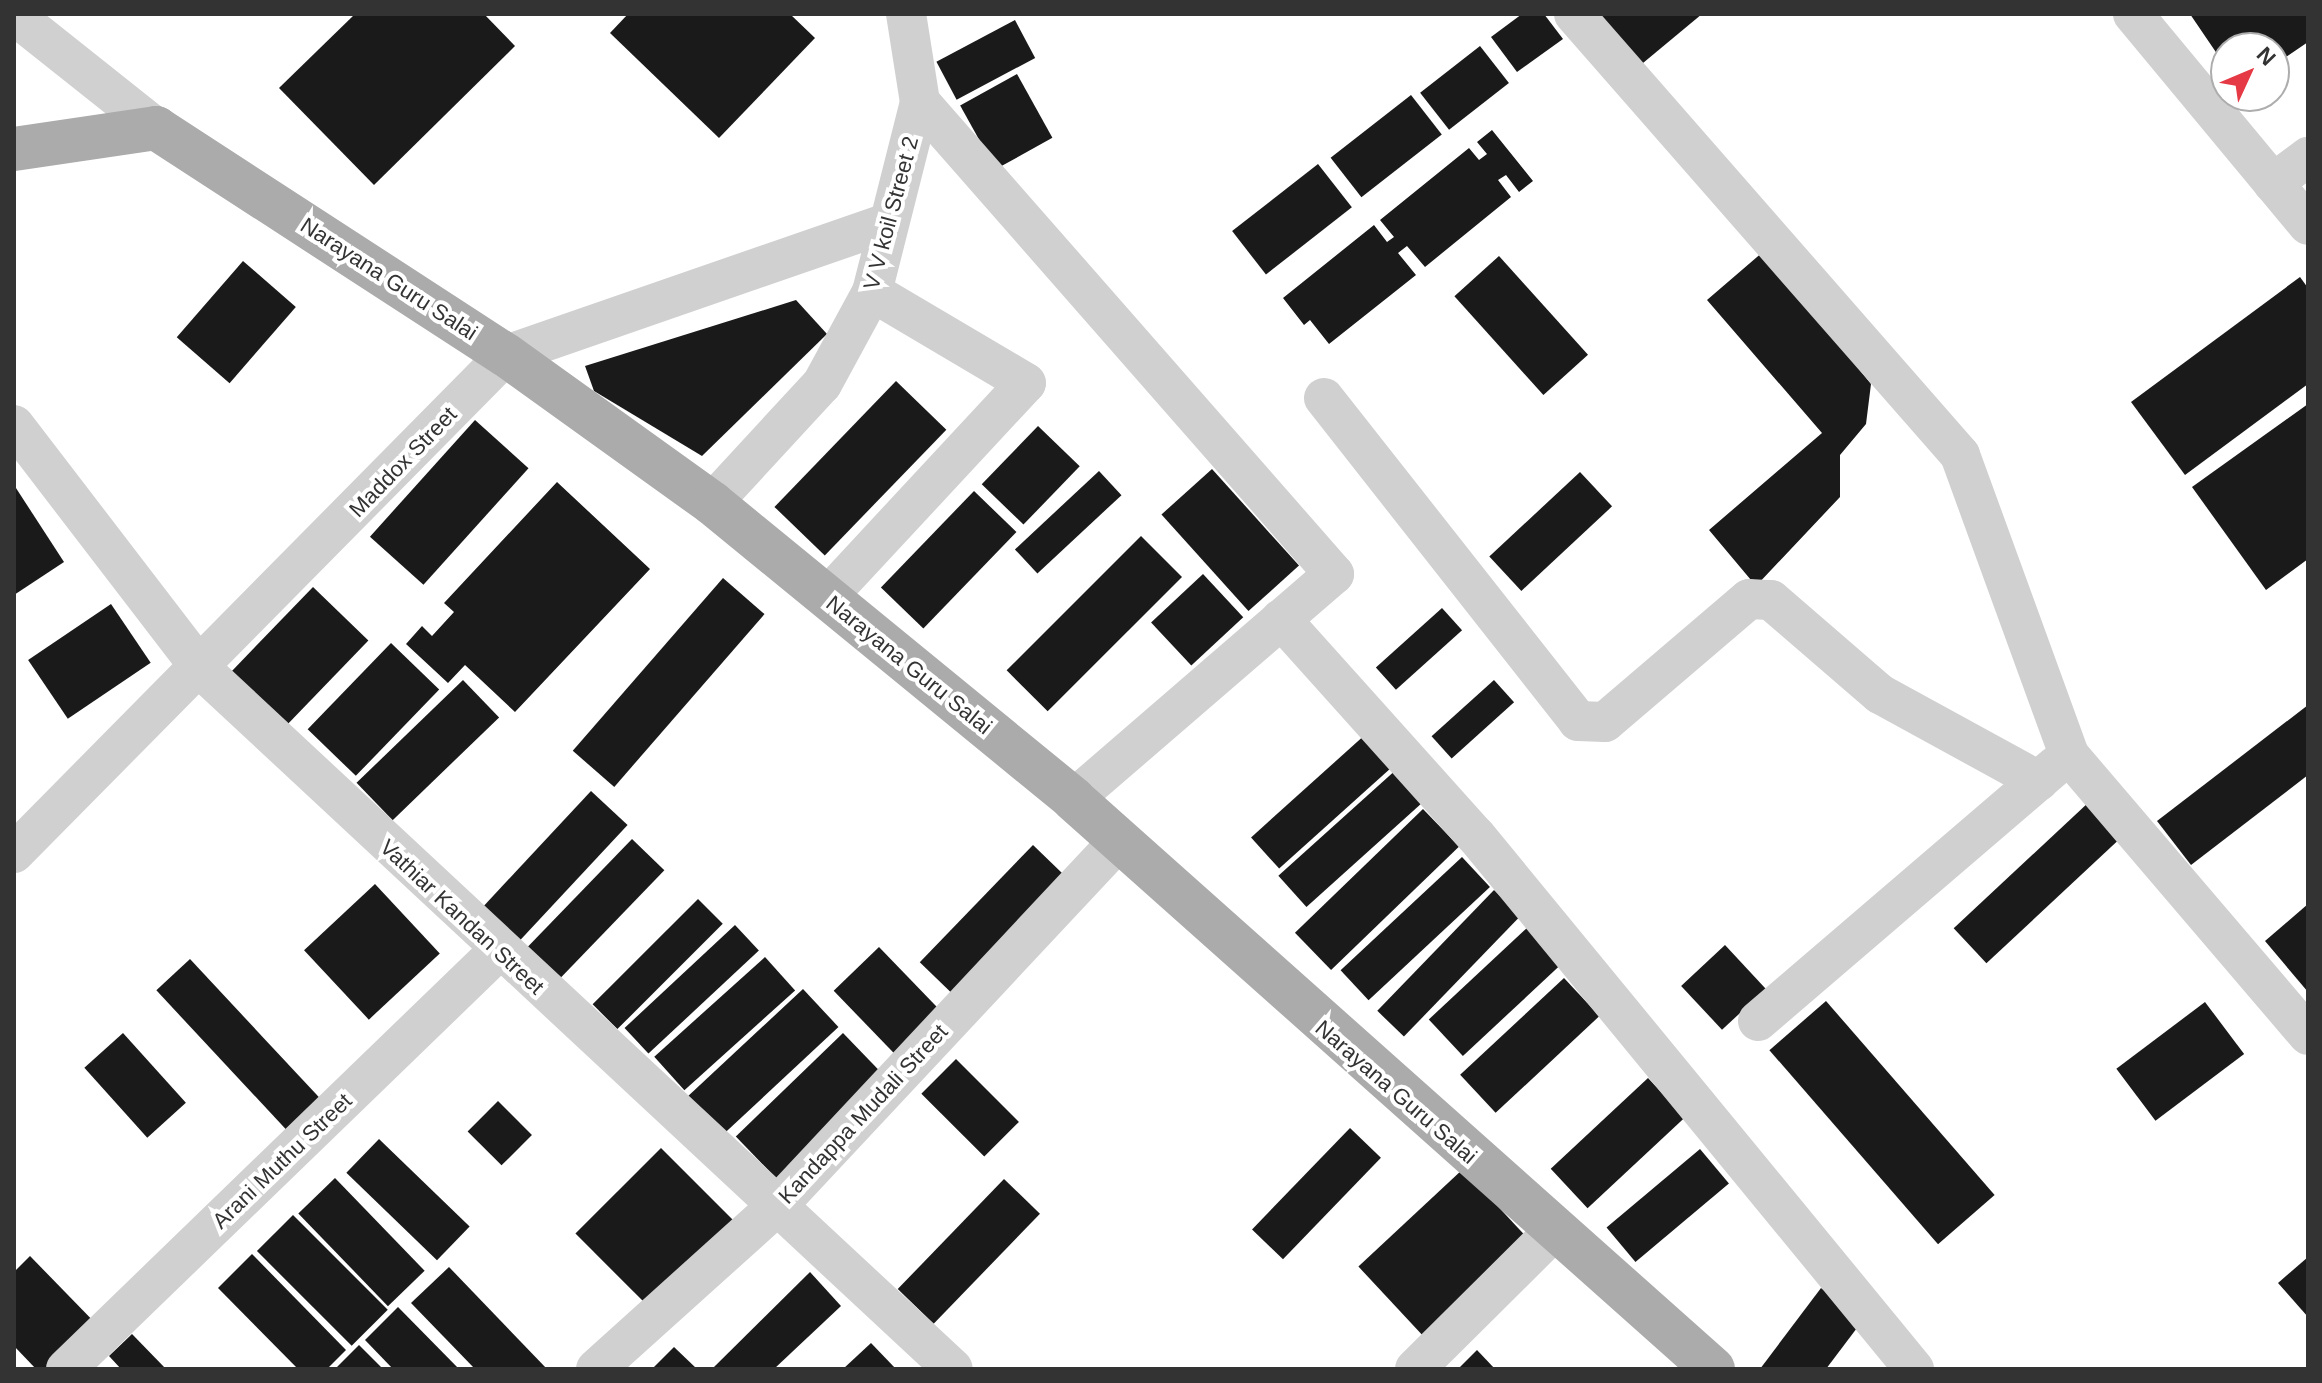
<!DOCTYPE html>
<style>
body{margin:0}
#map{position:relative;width:2322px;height:1383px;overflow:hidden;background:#fff;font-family:Arial,sans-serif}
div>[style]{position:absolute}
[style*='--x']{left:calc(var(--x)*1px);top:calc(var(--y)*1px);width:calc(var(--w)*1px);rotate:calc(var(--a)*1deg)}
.building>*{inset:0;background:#1a1a1a;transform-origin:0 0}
.minor>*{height:40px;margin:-20px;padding:0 20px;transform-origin:20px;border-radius:20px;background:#d0d0d0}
.major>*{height:44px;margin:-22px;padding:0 22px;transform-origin:22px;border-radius:22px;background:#ababab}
span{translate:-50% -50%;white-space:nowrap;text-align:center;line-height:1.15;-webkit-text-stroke:8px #fff;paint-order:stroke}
.street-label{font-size:22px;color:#333}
.frame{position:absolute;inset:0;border:16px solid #333;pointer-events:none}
.north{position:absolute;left:2210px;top:32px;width:80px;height:80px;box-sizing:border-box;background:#fff;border:2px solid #adadad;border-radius:50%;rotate:46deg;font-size:22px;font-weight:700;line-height:32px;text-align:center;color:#333}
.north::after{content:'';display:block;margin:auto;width:28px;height:36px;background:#e63946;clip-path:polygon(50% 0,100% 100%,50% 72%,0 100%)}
</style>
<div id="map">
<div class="building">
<div style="clip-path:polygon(355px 14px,484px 14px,515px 46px,374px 185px,279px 88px)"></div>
<div style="clip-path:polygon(628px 14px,790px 14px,815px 38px,719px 138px,610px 33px)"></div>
<div style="clip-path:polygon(1522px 14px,1544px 14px,1563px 39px,1517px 72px,1491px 37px)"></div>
<div style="clip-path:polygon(1592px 14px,1702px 14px,1637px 68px)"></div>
<div style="clip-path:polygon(2190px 14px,2308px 14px,2308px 42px,2274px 65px,2274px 48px,2226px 48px,2226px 67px)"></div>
<div style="left:1015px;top:20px;width:43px;height:89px;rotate:62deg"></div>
<div style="left:1480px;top:46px;width:47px;height:76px;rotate:52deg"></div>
<div style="left:1017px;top:74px;width:73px;height:65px;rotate:61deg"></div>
<div style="left:1411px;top:95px;width:50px;height:102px;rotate:52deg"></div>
<div style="clip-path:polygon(1492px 130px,1533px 181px,1519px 192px,1506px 175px,1498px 180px,1511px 197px,1425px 267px,1407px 246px,1398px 253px,1416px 275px,1329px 344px,1310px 320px,1304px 325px,1283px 298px,1374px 225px,1387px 242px,1394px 237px,1380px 220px,1469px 148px,1479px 160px,1487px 154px,1477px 142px)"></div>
<div style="left:1318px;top:164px;width:55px;height:109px;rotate:52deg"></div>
<div style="clip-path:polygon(1764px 251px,1871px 384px,1866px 424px,1840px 455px,1840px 497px,1756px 586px,1709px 530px,1822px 433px,1707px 300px)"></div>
<div style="left:1499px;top:256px;width:133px;height:60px;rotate:48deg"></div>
<div style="left:243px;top:261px;width:70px;height:101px;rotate:41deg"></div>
<div style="clip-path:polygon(2300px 277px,2308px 288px,2308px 384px,2185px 475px,2131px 402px)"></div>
<div style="clip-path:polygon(796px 300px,827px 334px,702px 456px,594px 391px,585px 366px)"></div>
<div style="left:896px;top:381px;width:70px;height:175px;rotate:44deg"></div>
<div style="clip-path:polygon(2308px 404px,2308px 559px,2266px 590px,2192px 487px)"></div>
<div style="left:475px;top:420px;width:72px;height:157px;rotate:42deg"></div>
<div style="left:1038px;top:426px;width:58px;height:81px;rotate:44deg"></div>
<div style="left:1212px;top:469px;width:130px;height:68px;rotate:48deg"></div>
<div style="left:1099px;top:471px;width:33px;height:115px;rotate:47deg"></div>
<div style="left:1580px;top:472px;width:47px;height:124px;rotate:47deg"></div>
<div style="clip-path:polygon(557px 482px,650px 569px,515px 712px,465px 665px,448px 683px,406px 644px,422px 626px,432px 636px,454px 612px,444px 603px)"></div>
<div style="clip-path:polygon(14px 485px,64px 562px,14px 595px)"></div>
<div style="left:974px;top:491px;width:59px;height:134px;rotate:44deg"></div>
<div style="left:1141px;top:536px;width:58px;height:190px;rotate:45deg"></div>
<div style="left:1203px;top:574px;width:59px;height:71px;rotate:47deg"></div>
<div style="left:723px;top:578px;width:55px;height:229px;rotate:41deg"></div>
<div style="left:313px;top:587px;width:77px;height:134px;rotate:44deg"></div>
<div style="left:111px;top:604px;width:71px;height:100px;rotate:56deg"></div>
<div style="left:1442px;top:608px;width:30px;height:89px;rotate:48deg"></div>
<div style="left:391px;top:643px;width:67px;height:120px;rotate:44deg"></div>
<div style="left:463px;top:680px;width:52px;height:148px;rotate:46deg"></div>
<div style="left:1494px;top:680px;width:30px;height:84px;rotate:48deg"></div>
<div style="clip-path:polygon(2308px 705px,2308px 775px,2191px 865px,2157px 821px)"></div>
<div style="left:1367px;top:733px;width:42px;height:156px;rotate:48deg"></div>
<div style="left:1398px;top:768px;width:42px;height:161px;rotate:48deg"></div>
<div style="left:591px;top:791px;width:50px;height:161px;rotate:43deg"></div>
<div style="left:2089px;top:802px;width:48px;height:185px;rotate:47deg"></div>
<div style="left:1423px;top:809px;width:52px;height:178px;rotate:46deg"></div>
<div style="left:632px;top:839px;width:45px;height:151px;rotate:44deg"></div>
<div style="left:1033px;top:845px;width:50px;height:163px;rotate:44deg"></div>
<div style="left:1462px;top:857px;width:41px;height:166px;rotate:47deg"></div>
<div style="left:375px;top:884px;width:95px;height:97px;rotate:47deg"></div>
<div style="left:1494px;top:890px;width:37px;height:168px;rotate:44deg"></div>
<div style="left:698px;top:899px;width:35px;height:149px;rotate:45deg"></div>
<div style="clip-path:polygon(2308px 904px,2308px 992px,2265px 941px)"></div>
<div style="left:735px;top:925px;width:35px;height:151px;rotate:47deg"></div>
<div style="left:1529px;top:926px;width:50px;height:137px;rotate:47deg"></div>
<div style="left:1725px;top:945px;width:60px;height:60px;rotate:47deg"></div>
<div style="left:879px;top:947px;width:98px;height:63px;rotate:46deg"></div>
<div style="left:765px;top:957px;width:45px;height:149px;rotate:48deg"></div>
<div style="left:190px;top:959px;width:195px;height:46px;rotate:47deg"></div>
<div style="left:1564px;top:978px;width:52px;height:142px;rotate:47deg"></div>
<div style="left:803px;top:989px;width:52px;height:157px;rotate:47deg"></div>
<div style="left:1826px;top:1001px;width:257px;height:75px;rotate:49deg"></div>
<div style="left:2205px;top:1002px;width:65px;height:111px;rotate:53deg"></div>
<div style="left:123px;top:1033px;width:94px;height:52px;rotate:48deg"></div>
<div style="left:843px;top:1033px;width:66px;height:149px;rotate:46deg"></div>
<div style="left:956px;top:1059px;width:89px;height:49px;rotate:45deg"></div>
<div style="left:1648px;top:1078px;width:54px;height:133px;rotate:47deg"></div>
<div style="left:498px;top:1101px;width:48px;height:43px;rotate:45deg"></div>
<div style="left:1350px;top:1128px;width:43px;height:141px;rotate:44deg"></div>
<div style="left:379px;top:1139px;width:126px;height:47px;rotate:44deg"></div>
<div style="left:661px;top:1148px;width:105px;height:121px;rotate:45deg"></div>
<div style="left:1700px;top:1149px;width:45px;height:122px;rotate:50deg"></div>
<div style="left:1463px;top:1169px;width:98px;height:143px;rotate:47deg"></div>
<div style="left:335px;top:1178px;width:129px;height:51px;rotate:46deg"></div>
<div style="left:1004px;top:1179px;width:50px;height:153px;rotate:44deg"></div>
<div style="left:293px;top:1215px;width:134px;height:51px;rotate:45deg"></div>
<div style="clip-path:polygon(252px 1254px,346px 1350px,327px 1369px,298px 1369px,218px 1288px)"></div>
<div style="clip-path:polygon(30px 1256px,103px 1331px,63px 1369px,36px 1369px,14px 1346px,14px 1272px)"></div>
<div style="clip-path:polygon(2308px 1257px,2308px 1317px,2278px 1283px)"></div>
<div style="clip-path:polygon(449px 1267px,547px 1369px,475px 1369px,411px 1303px)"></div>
<div style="clip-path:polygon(810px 1272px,841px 1306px,774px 1369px,712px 1369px)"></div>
<div style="clip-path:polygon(1821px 1288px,1863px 1320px,1826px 1369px,1760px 1369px)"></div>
<div style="clip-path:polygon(398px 1307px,459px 1369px,393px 1369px,365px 1340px)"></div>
<div style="clip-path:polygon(132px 1334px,166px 1369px,121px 1369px,109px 1356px)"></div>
<div style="clip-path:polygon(871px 1343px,896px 1369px,843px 1369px)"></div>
<div style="clip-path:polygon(359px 1345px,383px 1369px,335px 1369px)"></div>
<div style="clip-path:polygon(674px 1347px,697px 1369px,652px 1369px)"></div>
<div style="clip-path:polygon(1477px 1350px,1495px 1369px,1458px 1369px)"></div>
</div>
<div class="minor">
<div style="--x:1574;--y:14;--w:586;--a:48.8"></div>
<div style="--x:1960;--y:455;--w:319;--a:70"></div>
<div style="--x:2069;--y:755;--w:368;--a:49.5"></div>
<div style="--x:2133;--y:14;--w:274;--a:50.3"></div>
<div style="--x:14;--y:15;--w:181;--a:38.5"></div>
<div style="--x:920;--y:102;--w:628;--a:48.75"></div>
<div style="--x:1334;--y:574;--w:345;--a:139.2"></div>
<div style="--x:2273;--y:183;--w:44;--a:-36.6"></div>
<div style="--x:1324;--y:398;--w:411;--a:51.8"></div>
<div style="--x:1578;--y:721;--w:27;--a:2"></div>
<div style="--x:1605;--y:722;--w:189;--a:-40.5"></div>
<div style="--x:1749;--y:599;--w:22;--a:3"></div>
<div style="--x:1771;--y:600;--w:144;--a:40.8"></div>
<div style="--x:1880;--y:694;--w:181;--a:28.7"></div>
<div style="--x:14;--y:425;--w:307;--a:52.5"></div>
<div style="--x:201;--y:669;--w:1027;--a:42.95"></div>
<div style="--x:712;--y:503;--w:162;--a:-47.3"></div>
<div style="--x:822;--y:384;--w:105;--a:-61.5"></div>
<div style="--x:872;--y:292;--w:196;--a:-75.8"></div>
<div style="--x:920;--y:102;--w:89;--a:-99"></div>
<div style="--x:827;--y:597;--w:292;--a:-47.1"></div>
<div style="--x:1026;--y:383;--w:179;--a:-149.4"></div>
<div style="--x:1281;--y:619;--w:292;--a:48.1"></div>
<div style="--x:1476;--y:836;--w:690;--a:50.59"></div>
<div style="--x:14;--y:853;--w:700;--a:-45.35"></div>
<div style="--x:506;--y:355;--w:403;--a:-19.1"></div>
<div style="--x:1758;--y:1021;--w:392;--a:-40.6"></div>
<div style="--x:66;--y:1369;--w:600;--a:-44.05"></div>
<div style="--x:596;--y:1369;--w:244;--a:-42"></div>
<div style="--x:777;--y:1206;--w:496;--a:-46.9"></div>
<div style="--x:1415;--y:1369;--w:196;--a:-44.8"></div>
</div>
<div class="major">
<div style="--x:14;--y:149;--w:144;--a:-8.4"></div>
<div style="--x:156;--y:128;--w:417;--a:33"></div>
<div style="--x:506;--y:355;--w:254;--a:35.7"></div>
<div style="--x:712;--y:503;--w:467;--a:39.3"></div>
<div style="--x:1073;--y:799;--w:857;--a:41.69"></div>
</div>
<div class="street-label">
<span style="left:891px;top:213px;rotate:-75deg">V V koil Street 2</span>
<span style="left:389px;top:279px;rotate:33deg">Narayana Guru Salai</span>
<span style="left:403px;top:462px;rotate:-46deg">Maddox Street</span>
<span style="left:909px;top:665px;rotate:39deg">Narayana Guru Salai</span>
<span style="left:462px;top:917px;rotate:43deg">Vathiar Kandan Street</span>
<span style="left:1396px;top:1092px;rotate:41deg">Narayana Guru Salai</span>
<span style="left:863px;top:1114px;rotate:-47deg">Kandappa Mudali Street</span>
<span style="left:282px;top:1161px;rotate:-44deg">Arani Muthu Street</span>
</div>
<div class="frame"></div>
<div class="north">N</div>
</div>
